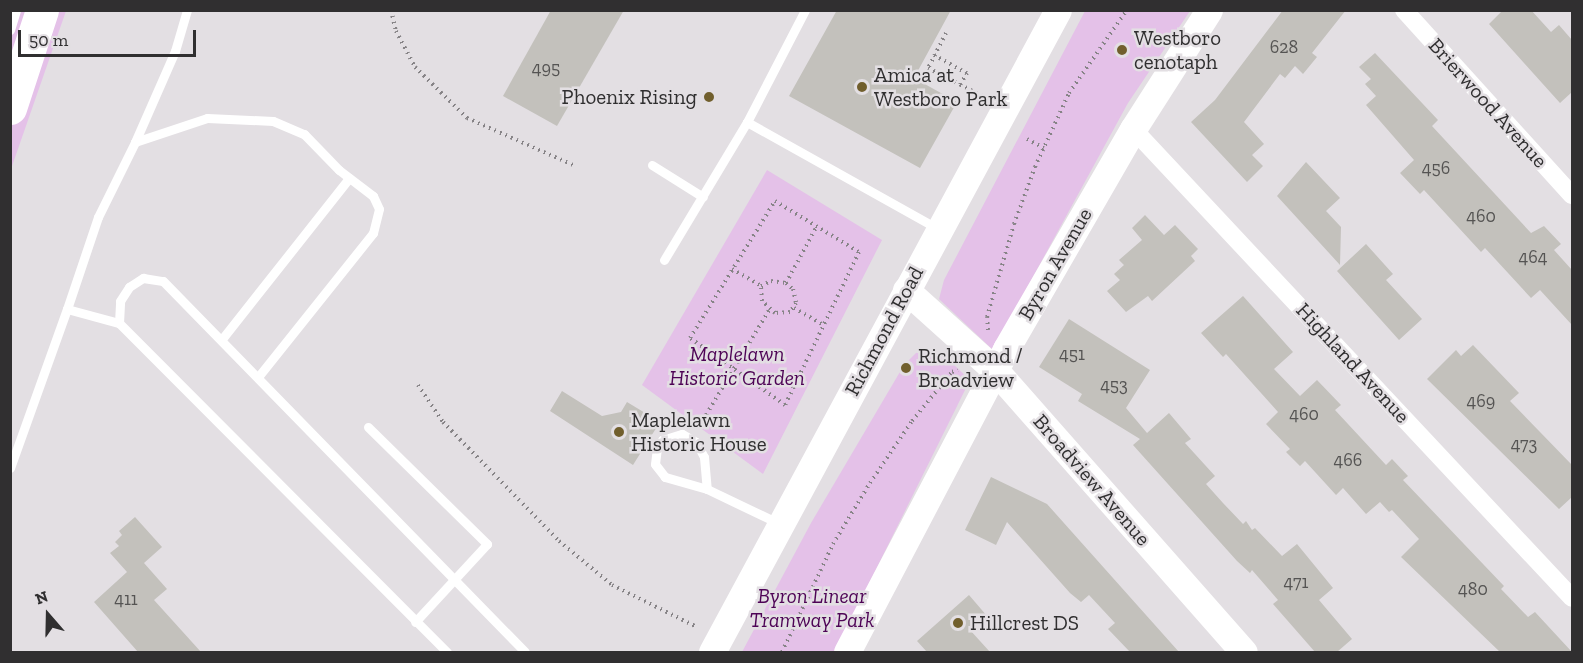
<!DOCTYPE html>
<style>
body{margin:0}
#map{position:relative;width:1583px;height:663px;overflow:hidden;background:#e3dfe3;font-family:"Zilla Slab",serif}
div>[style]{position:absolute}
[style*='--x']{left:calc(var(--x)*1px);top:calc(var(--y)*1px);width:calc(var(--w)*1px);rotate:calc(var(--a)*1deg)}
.green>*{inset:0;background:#e4c1e8}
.building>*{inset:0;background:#c3c1bc}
.path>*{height:4px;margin-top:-2px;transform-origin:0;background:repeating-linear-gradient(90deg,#868386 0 1.5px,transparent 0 6px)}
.lane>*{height:9px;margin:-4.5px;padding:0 4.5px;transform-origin:4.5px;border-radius:4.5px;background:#fff}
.street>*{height:18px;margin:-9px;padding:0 9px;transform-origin:9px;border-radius:9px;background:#fff}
.secondary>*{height:27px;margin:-13.5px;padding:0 13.5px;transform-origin:13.5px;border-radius:13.5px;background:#fff}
.highway>*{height:33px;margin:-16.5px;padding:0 16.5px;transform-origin:16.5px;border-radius:16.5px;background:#fff}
.dots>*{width:16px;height:16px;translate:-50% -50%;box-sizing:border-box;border:3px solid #e3dfe3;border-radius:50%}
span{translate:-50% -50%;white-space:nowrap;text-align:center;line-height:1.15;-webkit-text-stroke:5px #e3dfe3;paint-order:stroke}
.number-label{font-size:18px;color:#555453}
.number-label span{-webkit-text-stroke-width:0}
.poi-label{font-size:21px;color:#302f30}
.left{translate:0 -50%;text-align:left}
.right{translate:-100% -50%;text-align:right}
.street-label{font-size:21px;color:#302f30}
.park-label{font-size:21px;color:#4e0456;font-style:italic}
.frame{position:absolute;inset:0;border:12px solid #302f30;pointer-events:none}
.north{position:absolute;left:18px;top:585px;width:60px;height:60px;-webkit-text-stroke:4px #e3dfe3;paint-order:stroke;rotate:340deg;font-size:16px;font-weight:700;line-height:24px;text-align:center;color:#302f30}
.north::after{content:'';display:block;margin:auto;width:21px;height:27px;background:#302f30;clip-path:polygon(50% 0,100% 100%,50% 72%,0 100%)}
.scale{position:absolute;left:18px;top:30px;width:178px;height:27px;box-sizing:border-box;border:3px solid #302f30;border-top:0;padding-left:8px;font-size:18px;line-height:21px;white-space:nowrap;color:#302f30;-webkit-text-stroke:4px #e3dfe3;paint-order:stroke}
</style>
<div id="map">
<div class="green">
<div style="clip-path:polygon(11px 11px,66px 11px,11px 169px)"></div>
<div style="clip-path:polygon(1085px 11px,1190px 11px,1128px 103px,993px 350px,939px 299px,944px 280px)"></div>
<div style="clip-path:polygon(767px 170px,882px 240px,763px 474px,642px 385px)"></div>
<div style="clip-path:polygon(922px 347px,950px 361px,970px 380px,835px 652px,742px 652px,811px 523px,904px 365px)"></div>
</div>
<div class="building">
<div style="clip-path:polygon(551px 10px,624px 10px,557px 126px,503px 96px)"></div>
<div style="clip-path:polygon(837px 10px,951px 10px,914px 78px,957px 102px,920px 168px,789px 96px)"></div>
<div style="clip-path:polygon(1283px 10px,1346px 10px,1312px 53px,1317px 57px,1303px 74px,1295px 66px,1285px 78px,1280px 74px,1244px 122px,1264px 144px,1252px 155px,1263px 166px,1247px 182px,1191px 122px,1215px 100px)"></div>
<div style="clip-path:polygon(1503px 10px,1531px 10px,1551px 32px,1559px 25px,1572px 40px,1572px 92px,1560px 103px,1489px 24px)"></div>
<div style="clip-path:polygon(1375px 53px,1438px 120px,1432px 126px,1531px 233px,1544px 226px,1561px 244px,1554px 250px,1572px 270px,1572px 325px,1540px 290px,1531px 298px,1485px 248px,1481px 252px,1424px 190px,1420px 194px,1400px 173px,1414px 160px,1366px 105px,1376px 96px,1365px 84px,1371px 79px,1359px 67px)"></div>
<div style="clip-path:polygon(1306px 162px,1340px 198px,1326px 211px,1341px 227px,1340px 265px,1277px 196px)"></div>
<div style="clip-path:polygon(1145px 215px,1164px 235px,1175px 225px,1198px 249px,1191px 256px,1195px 261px,1152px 301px,1148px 296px,1126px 312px,1107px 291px,1120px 280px,1114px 274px,1124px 265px,1119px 260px,1142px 240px,1132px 228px)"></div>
<div style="clip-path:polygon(1366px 244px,1393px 274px,1386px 280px,1422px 319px,1399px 340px,1337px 271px)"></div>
<div style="clip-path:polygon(1243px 296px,1293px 352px,1274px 369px,1300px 396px,1317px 380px,1341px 405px,1335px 410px,1386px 465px,1392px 459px,1408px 476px,1403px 480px,1504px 586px,1501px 589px,1528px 617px,1535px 612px,1572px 652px,1500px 652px,1401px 557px,1419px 539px,1392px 510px,1389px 512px,1380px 502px,1366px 514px,1343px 488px,1336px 495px,1305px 461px,1300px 466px,1286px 452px,1290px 449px,1266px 424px,1278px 412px,1226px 354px,1223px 357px,1201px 333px)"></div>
<div style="clip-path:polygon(1069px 319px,1150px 370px,1126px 408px,1147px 433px,1169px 413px,1191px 439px,1185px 443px,1215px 476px,1206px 484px,1223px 503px,1243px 524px,1246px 521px,1252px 530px,1255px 528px,1282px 556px,1297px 544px,1333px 588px,1319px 600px,1352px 639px,1337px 652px,1315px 652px,1273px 604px,1278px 600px,1252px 570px,1250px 573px,1237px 561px,1133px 445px,1140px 439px,1078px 401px,1082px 394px,1039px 367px)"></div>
<div style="clip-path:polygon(1473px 345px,1519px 393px,1510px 401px,1572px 465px,1572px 497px,1559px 509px,1427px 379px,1456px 350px,1461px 356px)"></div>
<div style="clip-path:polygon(562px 391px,602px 416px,621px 412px,627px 402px,660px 422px,633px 465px,550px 411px)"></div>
<div style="clip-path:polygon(991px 477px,1047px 504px,1179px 652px,1130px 652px,1108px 629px,1115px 623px,1089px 595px,1081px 602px,1070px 593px,1007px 522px,996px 545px,965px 530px)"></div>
<div style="clip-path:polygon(135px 517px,162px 547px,144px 563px,167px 589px,154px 600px,201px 652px,138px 652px,94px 602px,127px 572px,110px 553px,119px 546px,115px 542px,122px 535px,119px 531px)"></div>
<div style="clip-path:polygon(969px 595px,987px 616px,970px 630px,990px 652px,927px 652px,917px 641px)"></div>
</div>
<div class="path">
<div style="--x:391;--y:10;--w:22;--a:77"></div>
<div style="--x:396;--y:31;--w:41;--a:62.2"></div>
<div style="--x:415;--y:67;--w:73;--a:44.4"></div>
<div style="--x:467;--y:118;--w:116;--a:23.9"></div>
<div style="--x:946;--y:33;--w:39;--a:117"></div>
<div style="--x:928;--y:68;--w:61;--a:27.4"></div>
<div style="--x:934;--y:55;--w:38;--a:29"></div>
<div style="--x:967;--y:73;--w:14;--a:120"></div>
<div style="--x:1027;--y:139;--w:19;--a:28"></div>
<div style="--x:775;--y:201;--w:98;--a:31.3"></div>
<div style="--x:859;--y:252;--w:170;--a:115.8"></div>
<div style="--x:785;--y:405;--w:116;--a:-144.8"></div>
<div style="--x:690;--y:338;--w:161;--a:-58.2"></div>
<div style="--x:732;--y:269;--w:34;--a:30"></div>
<div style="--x:771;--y:281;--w:15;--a:8"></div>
<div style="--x:786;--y:283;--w:9;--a:41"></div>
<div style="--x:793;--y:289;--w:14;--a:78"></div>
<div style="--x:796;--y:303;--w:11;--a:124"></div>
<div style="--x:790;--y:312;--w:15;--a:176"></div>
<div style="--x:775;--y:313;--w:18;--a:-137"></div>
<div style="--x:762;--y:301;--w:15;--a:-94"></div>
<div style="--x:761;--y:286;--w:11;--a:-27"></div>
<div style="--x:786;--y:283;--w:65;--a:-61.5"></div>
<div style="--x:794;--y:308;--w:34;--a:30"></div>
<div style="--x:988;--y:330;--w:13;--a:-94"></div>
<div style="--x:987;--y:317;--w:97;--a:-73.8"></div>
<div style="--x:1014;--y:224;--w:61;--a:-69.8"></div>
<div style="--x:1035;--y:167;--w:81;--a:-65.3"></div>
<div style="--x:1069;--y:93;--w:101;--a:-55.1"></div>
<div style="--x:418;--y:385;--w:45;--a:56"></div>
<div style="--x:443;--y:422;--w:166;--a:45.7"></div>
<div style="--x:559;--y:541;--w:69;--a:39.7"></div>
<div style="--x:612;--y:585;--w:95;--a:26.3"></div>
<div style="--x:700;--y:425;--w:134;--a:-59"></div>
<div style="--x:782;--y:652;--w:119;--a:-64.7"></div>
<div style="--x:833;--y:544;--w:71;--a:-58.8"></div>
<div style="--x:870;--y:483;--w:75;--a:-55.9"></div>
<div style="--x:912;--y:421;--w:63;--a:-50.8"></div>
<div style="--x:952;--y:372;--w:6;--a:-18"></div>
</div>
<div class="lane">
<div style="--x:187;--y:10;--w:43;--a:106.3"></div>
<div style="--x:175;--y:51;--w:99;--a:113.7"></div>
<div style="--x:135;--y:142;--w:76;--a:-18.4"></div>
<div style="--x:207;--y:118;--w:66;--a:2.6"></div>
<div style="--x:273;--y:121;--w:34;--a:23"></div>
<div style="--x:304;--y:134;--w:50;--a:45.8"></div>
<div style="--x:339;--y:170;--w:43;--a:37.4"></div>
<div style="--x:373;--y:196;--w:14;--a:65"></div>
<div style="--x:379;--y:209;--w:25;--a:104"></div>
<div style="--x:373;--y:233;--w:184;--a:128.6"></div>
<div style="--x:10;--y:30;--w:21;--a:-73"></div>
<div style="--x:747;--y:122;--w:126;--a:-62.6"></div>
<div style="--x:652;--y:165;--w:60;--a:32.1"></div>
<div style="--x:664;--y:260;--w:161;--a:-59"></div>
<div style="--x:747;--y:122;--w:218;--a:29.2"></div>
<div style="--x:67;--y:309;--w:97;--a:-71.4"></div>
<div style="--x:98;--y:217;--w:84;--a:-63.7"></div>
<div style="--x:119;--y:323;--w:22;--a:-87"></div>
<div style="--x:120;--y:301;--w:17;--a:-57"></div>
<div style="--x:129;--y:287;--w:17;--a:-33"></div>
<div style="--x:143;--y:278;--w:20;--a:9"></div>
<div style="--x:163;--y:281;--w:518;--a:45.7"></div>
<div style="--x:222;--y:339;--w:205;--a:-51.7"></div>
<div style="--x:368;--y:427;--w:167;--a:44.5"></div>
<div style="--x:487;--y:544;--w:106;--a:132.7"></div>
<div style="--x:682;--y:434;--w:16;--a:30"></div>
<div style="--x:696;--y:442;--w:17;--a:62"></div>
<div style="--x:704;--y:457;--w:32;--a:85"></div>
<div style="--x:707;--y:489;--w:44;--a:-164.1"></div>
<div style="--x:665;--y:477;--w:16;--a:-128"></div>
<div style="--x:655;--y:464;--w:17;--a:-83"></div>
<div style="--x:657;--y:447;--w:9;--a:-54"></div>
<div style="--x:662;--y:440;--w:21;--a:-17"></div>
<div style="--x:10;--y:468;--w:169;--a:-70.3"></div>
<div style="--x:67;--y:309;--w:54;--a:15.1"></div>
<div style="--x:119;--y:323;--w:465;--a:45.1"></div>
<div style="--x:707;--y:489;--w:79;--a:25.6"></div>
</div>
<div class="street">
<div style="--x:1404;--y:10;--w:250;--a:47.8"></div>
<div style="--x:1133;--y:129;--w:642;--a:46.89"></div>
</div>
<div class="secondary">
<div style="--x:906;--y:290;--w:120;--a:42"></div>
<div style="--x:995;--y:370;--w:376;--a:48.6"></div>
<div style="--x:712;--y:652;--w:729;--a:-61.68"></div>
<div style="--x:847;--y:652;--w:342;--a:-62.3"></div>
<div style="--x:1006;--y:349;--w:254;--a:-60"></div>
<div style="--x:1133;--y:129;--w:141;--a:-57.4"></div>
</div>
<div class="highway">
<div style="--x:10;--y:108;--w:103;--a:-71.9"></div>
</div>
<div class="dots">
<div style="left:1122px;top:50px;background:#715f2d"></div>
<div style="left:862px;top:87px;background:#715f2d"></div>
<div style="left:709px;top:97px;background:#715f2d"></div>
<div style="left:906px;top:368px;background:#715f2d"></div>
<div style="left:619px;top:432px;background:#715f2d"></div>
<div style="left:958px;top:623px;background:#715f2d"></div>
</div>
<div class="number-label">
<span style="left:1284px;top:47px">628</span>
<span style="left:546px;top:68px">495</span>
<span style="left:1436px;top:168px">456</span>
<span style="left:1481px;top:216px">460</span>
<span style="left:1533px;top:257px">464</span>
<span style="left:1072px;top:354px">451</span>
<span style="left:1114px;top:385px">453</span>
<span style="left:1481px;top:401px">469</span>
<span style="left:1304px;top:414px">460</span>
<span style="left:1524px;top:444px">473</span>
<span style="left:1348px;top:460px">466</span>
<span style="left:1296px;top:582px">471</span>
<span style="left:1473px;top:589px">480</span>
<span style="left:126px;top:599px">411</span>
</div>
<div class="poi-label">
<span class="left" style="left:1134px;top:50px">Westboro<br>cenotaph</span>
<span class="left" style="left:874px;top:87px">Amica at<br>Westboro Park</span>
<span class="right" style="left:697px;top:97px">Phoenix Rising</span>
<span class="left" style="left:918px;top:368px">Richmond /<br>Broadview</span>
<span class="left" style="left:631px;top:432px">Maplelawn<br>Historic House</span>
<span class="left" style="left:970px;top:623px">Hillcrest DS</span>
</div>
<div class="street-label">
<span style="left:1488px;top:103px;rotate:48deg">Brierwood Avenue</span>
<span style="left:1055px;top:264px;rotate:-60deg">Byron Avenue</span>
<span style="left:884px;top:331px;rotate:-62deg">Richmond Road</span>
<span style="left:1353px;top:363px;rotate:47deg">Highland Avenue</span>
<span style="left:1092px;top:480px;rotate:49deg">Broadview Avenue</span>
</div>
<div class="park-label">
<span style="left:737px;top:366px">Maplelawn<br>Historic Garden</span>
<span style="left:812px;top:608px">Byron Linear<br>Tramway Park</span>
</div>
<div class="frame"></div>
<div class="north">N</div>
<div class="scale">50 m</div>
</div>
